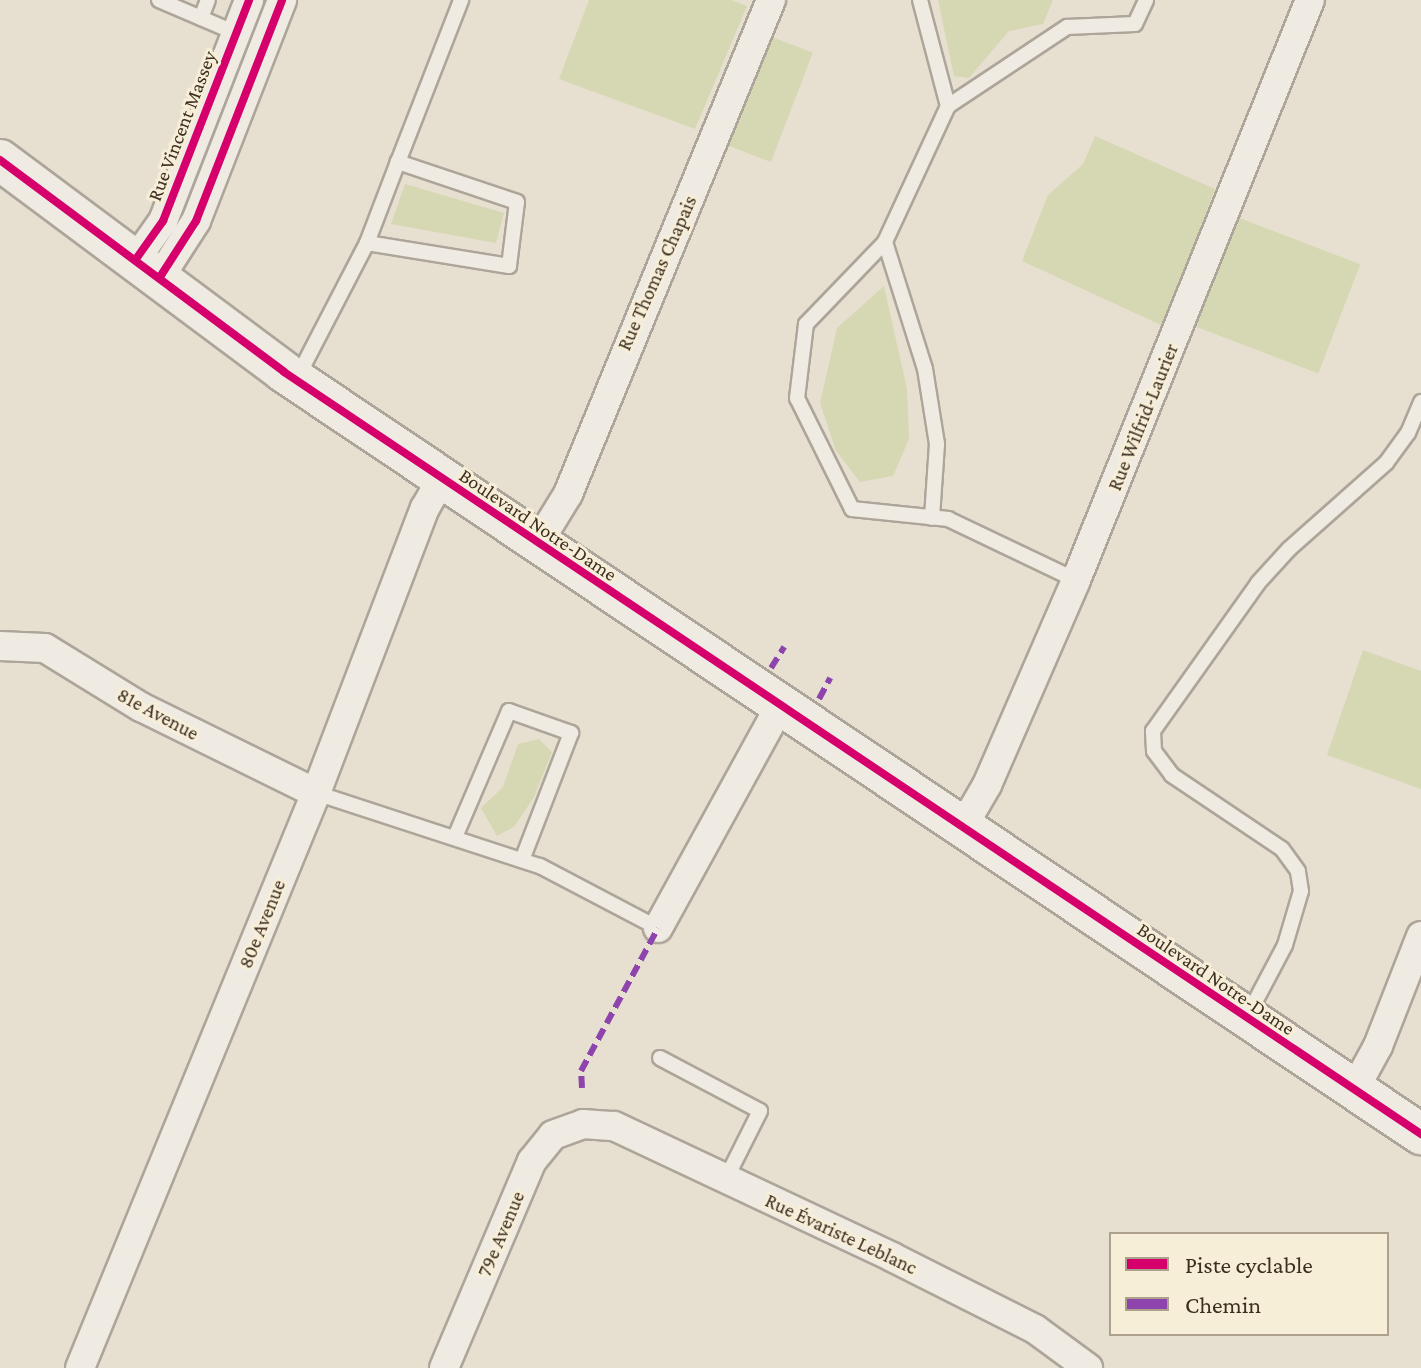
<!DOCTYPE html>
<meta charset="utf-8">
<style>
body{margin:0}
#map{position:relative;width:1421px;height:1368px;overflow:hidden;background:#e7e0d1;font-family:"Crimson Pro",serif}
div>[style]{position:absolute}
[style*='--x']{left:calc(var(--x)*1px);top:calc(var(--y)*1px);width:calc(var(--w)*1px);rotate:calc(var(--a)*1deg)}
.green>*{inset:0;background:#d6d7b3;transform-origin:0 0}
.roads{filter:drop-shadow(2px 0 #ada599) drop-shadow(-2px 0 #ada599) drop-shadow(0 2px #ada599) drop-shadow(0 -2px #ada599)}
.lane>*{height:14px;margin:-7px;padding:0 7px;transform-origin:7px;border-radius:7px;background:#efebe3}
.street>*{height:28px;margin:-14px;padding:0 14px;transform-origin:14px;border-radius:14px;background:#efebe3}
.secondary>*{height:40px;margin:-20px;padding:0 20px;transform-origin:20px;border-radius:20px;background:#efebe3}
.quiet>*{height:6px;margin-top:-3px;transform-origin:0;background:repeating-linear-gradient(90deg,#8e44ad 0 12px,transparent 0 18px)}
.cycleway>*{height:8px;margin:-4px;padding:0 4px;transform-origin:4px;border-radius:4px;background:#d6006c}
span{translate:-50% -50%;white-space:nowrap;text-align:center;line-height:1.15;-webkit-text-stroke:6px #f7eed8;paint-order:stroke}
.street-label{font-size:20px;color:#3d2e20}
.legend{position:absolute;left:1109px;top:1232px;width:280px;height:104px;box-sizing:border-box;background:#f7eed8;border:2px solid #ada18e;margin:0;padding:10px 14px;list-style:none;font-size:24px;color:#3d2e20}
.legend li{display:flex;align-items:center;gap:16px;height:40px}
.legend b{width:40px;border:2px solid #ada18e}
</style>
<div id="map">
<div class="green">
<div style="clip-path:polygon(589px 0,731px 0,747px 6px,695px 129px,559px 79px)"></div>
<div style="clip-path:polygon(938px 0,1053px 0,1043px 24px,1009px 31px,969px 78px,954px 76px)"></div>
<div style="left:769px;top:36px;width:47px;height:117px;rotate:21deg"></div>
<div style="clip-path:polygon(1095px 136px,1215px 189px,1163px 326px,1022px 261px,1048px 195px,1083px 164px)"></div>
<div style="clip-path:polygon(405px 184px,504px 213px,496px 243px,391px 224px)"></div>
<div style="left:1237px;top:217px;width:132px;height:117px;rotate:21deg"></div>
<div style="clip-path:polygon(884px 286px,907px 389px,909px 439px,893px 476px,860px 482px,836px 451px,820px 403px,837px 328px)"></div>
<div style="clip-path:polygon(1363px 650px,1421px 671px,1421px 789px,1327px 755px)"></div>
<div style="clip-path:polygon(539px 739px,552px 752px,534px 797px,514px 827px,497px 836px,481px 808px,503px 787px,518px 744px)"></div>
</div>
<div class="roads">
<div class="lane">
<div style="--x:159;--y:0;--w:84;--a:23.2"></div>
<div style="--x:920;--y:0;--w:110;--a:75.2"></div>
<div style="--x:948;--y:106;--w:143;--a:-33.6"></div>
<div style="--x:1067;--y:27;--w:68;--a:-2.5"></div>
<div style="--x:1135;--y:24;--w:26;--a:-65"></div>
<div style="--x:201;--y:18;--w:19;--a:-69"></div>
<div style="--x:948;--y:106;--w:150;--a:114.9"></div>
<div style="--x:885;--y:242;--w:114;--a:133.9"></div>
<div style="--x:806;--y:324;--w:75;--a:96.9"></div>
<div style="--x:797;--y:398;--w:124;--a:63.6"></div>
<div style="--x:852;--y:509;--w:97;--a:5.9"></div>
<div style="--x:948;--y:519;--w:142;--a:25.5"></div>
<div style="--x:885;--y:242;--w:133;--a:72.5"></div>
<div style="--x:925;--y:369;--w:76;--a:80.9"></div>
<div style="--x:937;--y:444;--w:74;--a:93.9"></div>
<div style="--x:367;--y:243;--w:87;--a:-69.1"></div>
<div style="--x:297;--y:378;--w:152;--a:-62.6"></div>
<div style="--x:367;--y:243;--w:144;--a:9.2"></div>
<div style="--x:509;--y:266;--w:64;--a:-82.9"></div>
<div style="--x:517;--y:202;--w:126;--a:-161.4"></div>
<div style="--x:398;--y:162;--w:174;--a:-68.7"></div>
<div style="--x:316;--y:793;--w:236;--a:18.1"></div>
<div style="--x:540;--y:866;--w:133;--a:27.7"></div>
<div style="--x:455;--y:837;--w:137;--a:-66.8"></div>
<div style="--x:509;--y:711;--w:66;--a:19.5"></div>
<div style="--x:571;--y:733;--w:136;--a:111.1"></div>
<div style="--x:1248;--y:1015;--w:79;--a:-62.1"></div>
<div style="--x:1285;--y:945;--w:56;--a:-73.5"></div>
<div style="--x:1301;--y:891;--w:20;--a:-99"></div>
<div style="--x:1298;--y:871;--w:27;--a:-126"></div>
<div style="--x:1282;--y:849;--w:133;--a:-146.1"></div>
<div style="--x:1172;--y:775;--w:30;--a:-127"></div>
<div style="--x:1154;--y:751;--w:20;--a:-93"></div>
<div style="--x:1153;--y:731;--w:181;--a:-54.6"></div>
<div style="--x:1258;--y:583;--w:46;--a:-47.6"></div>
<div style="--x:1289;--y:549;--w:130;--a:-41.6"></div>
<div style="--x:1386;--y:463;--w:37;--a:-54"></div>
<div style="--x:1408;--y:433;--w:34;--a:-67"></div>
<div style="--x:660;--y:1058;--w:113;--a:27.9"></div>
<div style="--x:760;--y:1111;--w:76;--a:116.6"></div>
</div>
<div class="street">
<div style="--x:136;--y:259;--w:47;--a:-54.6"></div>
<div style="--x:163;--y:221;--w:237;--a:-68.7"></div>
<div style="--x:160;--y:277;--w:67;--a:-57.3"></div>
<div style="--x:196;--y:221;--w:237;--a:-68.7"></div>
<div style="--x:538;--y:543;--w:57;--a:-58.5"></div>
<div style="--x:568;--y:494;--w:534;--a:-67.66"></div>
<div style="--x:0;--y:646;--w:45;--a:2.5"></div>
<div style="--x:45;--y:648;--w:113;--a:31.6"></div>
<div style="--x:141;--y:707;--w:195;--a:26.2"></div>
<div style="--x:962;--y:828;--w:50;--a:-59.8"></div>
<div style="--x:987;--y:785;--w:223;--a:-66.5"></div>
<div style="--x:1076;--y:580;--w:625;--a:-68.03"></div>
<div style="--x:658;--y:928;--w:251;--a:-61.2"></div>
<div style="--x:1354;--y:1090;--w:50;--a:-61.4"></div>
<div style="--x:1378;--y:1046;--w:118;--a:-68.6"></div>
<div style="--x:80;--y:1368;--w:622;--a:-67.69"></div>
<div style="--x:316;--y:793;--w:305;--a:-69.1"></div>
<div style="--x:425;--y:508;--w:34;--a:-60"></div>
<div style="--x:444;--y:1368;--w:225;--a:-67"></div>
<div style="--x:532;--y:1161;--w:33;--a:-51"></div>
<div style="--x:553;--y:1135;--w:32;--a:-20"></div>
<div style="--x:583;--y:1124;--w:31;--a:4"></div>
<div style="--x:614;--y:1126;--w:307;--a:25.2"></div>
<div style="--x:892;--y:1257;--w:160;--a:26.7"></div>
<div style="--x:1035;--y:1329;--w:66;--a:36.3"></div>
</div>
<div class="secondary">
<div style="--x:0;--y:160;--w:354;--a:36.7"></div>
<div style="--x:284;--y:372;--w:1369;--a:33.83"></div>
</div>
</div>
<div class="quiet">
<div style="--x:771;--y:668;--w:25;--a:-58"></div>
<div style="--x:819;--y:699;--w:24;--a:-62"></div>
<div style="--x:582;--y:1088;--w:17;--a:-93"></div>
<div style="--x:581;--y:1071;--w:162;--a:-61.7"></div>
</div>
<div class="cycleway">
<div style="--x:0;--y:160;--w:354;--a:36.7"></div>
<div style="--x:284;--y:372;--w:1369;--a:33.83"></div>
<div style="--x:136;--y:259;--w:47;--a:-54.6"></div>
<div style="--x:163;--y:221;--w:237;--a:-68.7"></div>
<div style="--x:160;--y:277;--w:67;--a:-57.3"></div>
<div style="--x:196;--y:221;--w:237;--a:-68.7"></div>
</div>
<div class="street-label">
<span style="left:182px;top:126px;rotate:-69deg">Rue Vincent Massey</span>
<span style="left:657px;top:273px;rotate:-66deg">Rue Thomas Chapais</span>
<span style="left:1143px;top:417px;rotate:-68deg">Rue Wilfrid-Laurier</span>
<span style="left:538px;top:525px;rotate:34deg">Boulevard Notre-Dame</span>
<span style="left:158px;top:714px;rotate:28deg">81e Avenue</span>
<span style="left:262px;top:924px;rotate:-68deg">80e Avenue</span>
<span style="left:1216px;top:979px;rotate:34deg">Boulevard Notre-Dame</span>
<span style="left:501px;top:1234px;rotate:-67deg">79e Avenue</span>
<span style="left:841px;top:1234px;rotate:25deg">Rue Évariste Leblanc</span>
</div>
<ul class="legend">
<li><b style="height:10px;background:#d6006c"></b>Piste cyclable</li>
<li><b style="height:10px;background:#8e44ad"></b>Chemin</li>
</ul>
</div>
